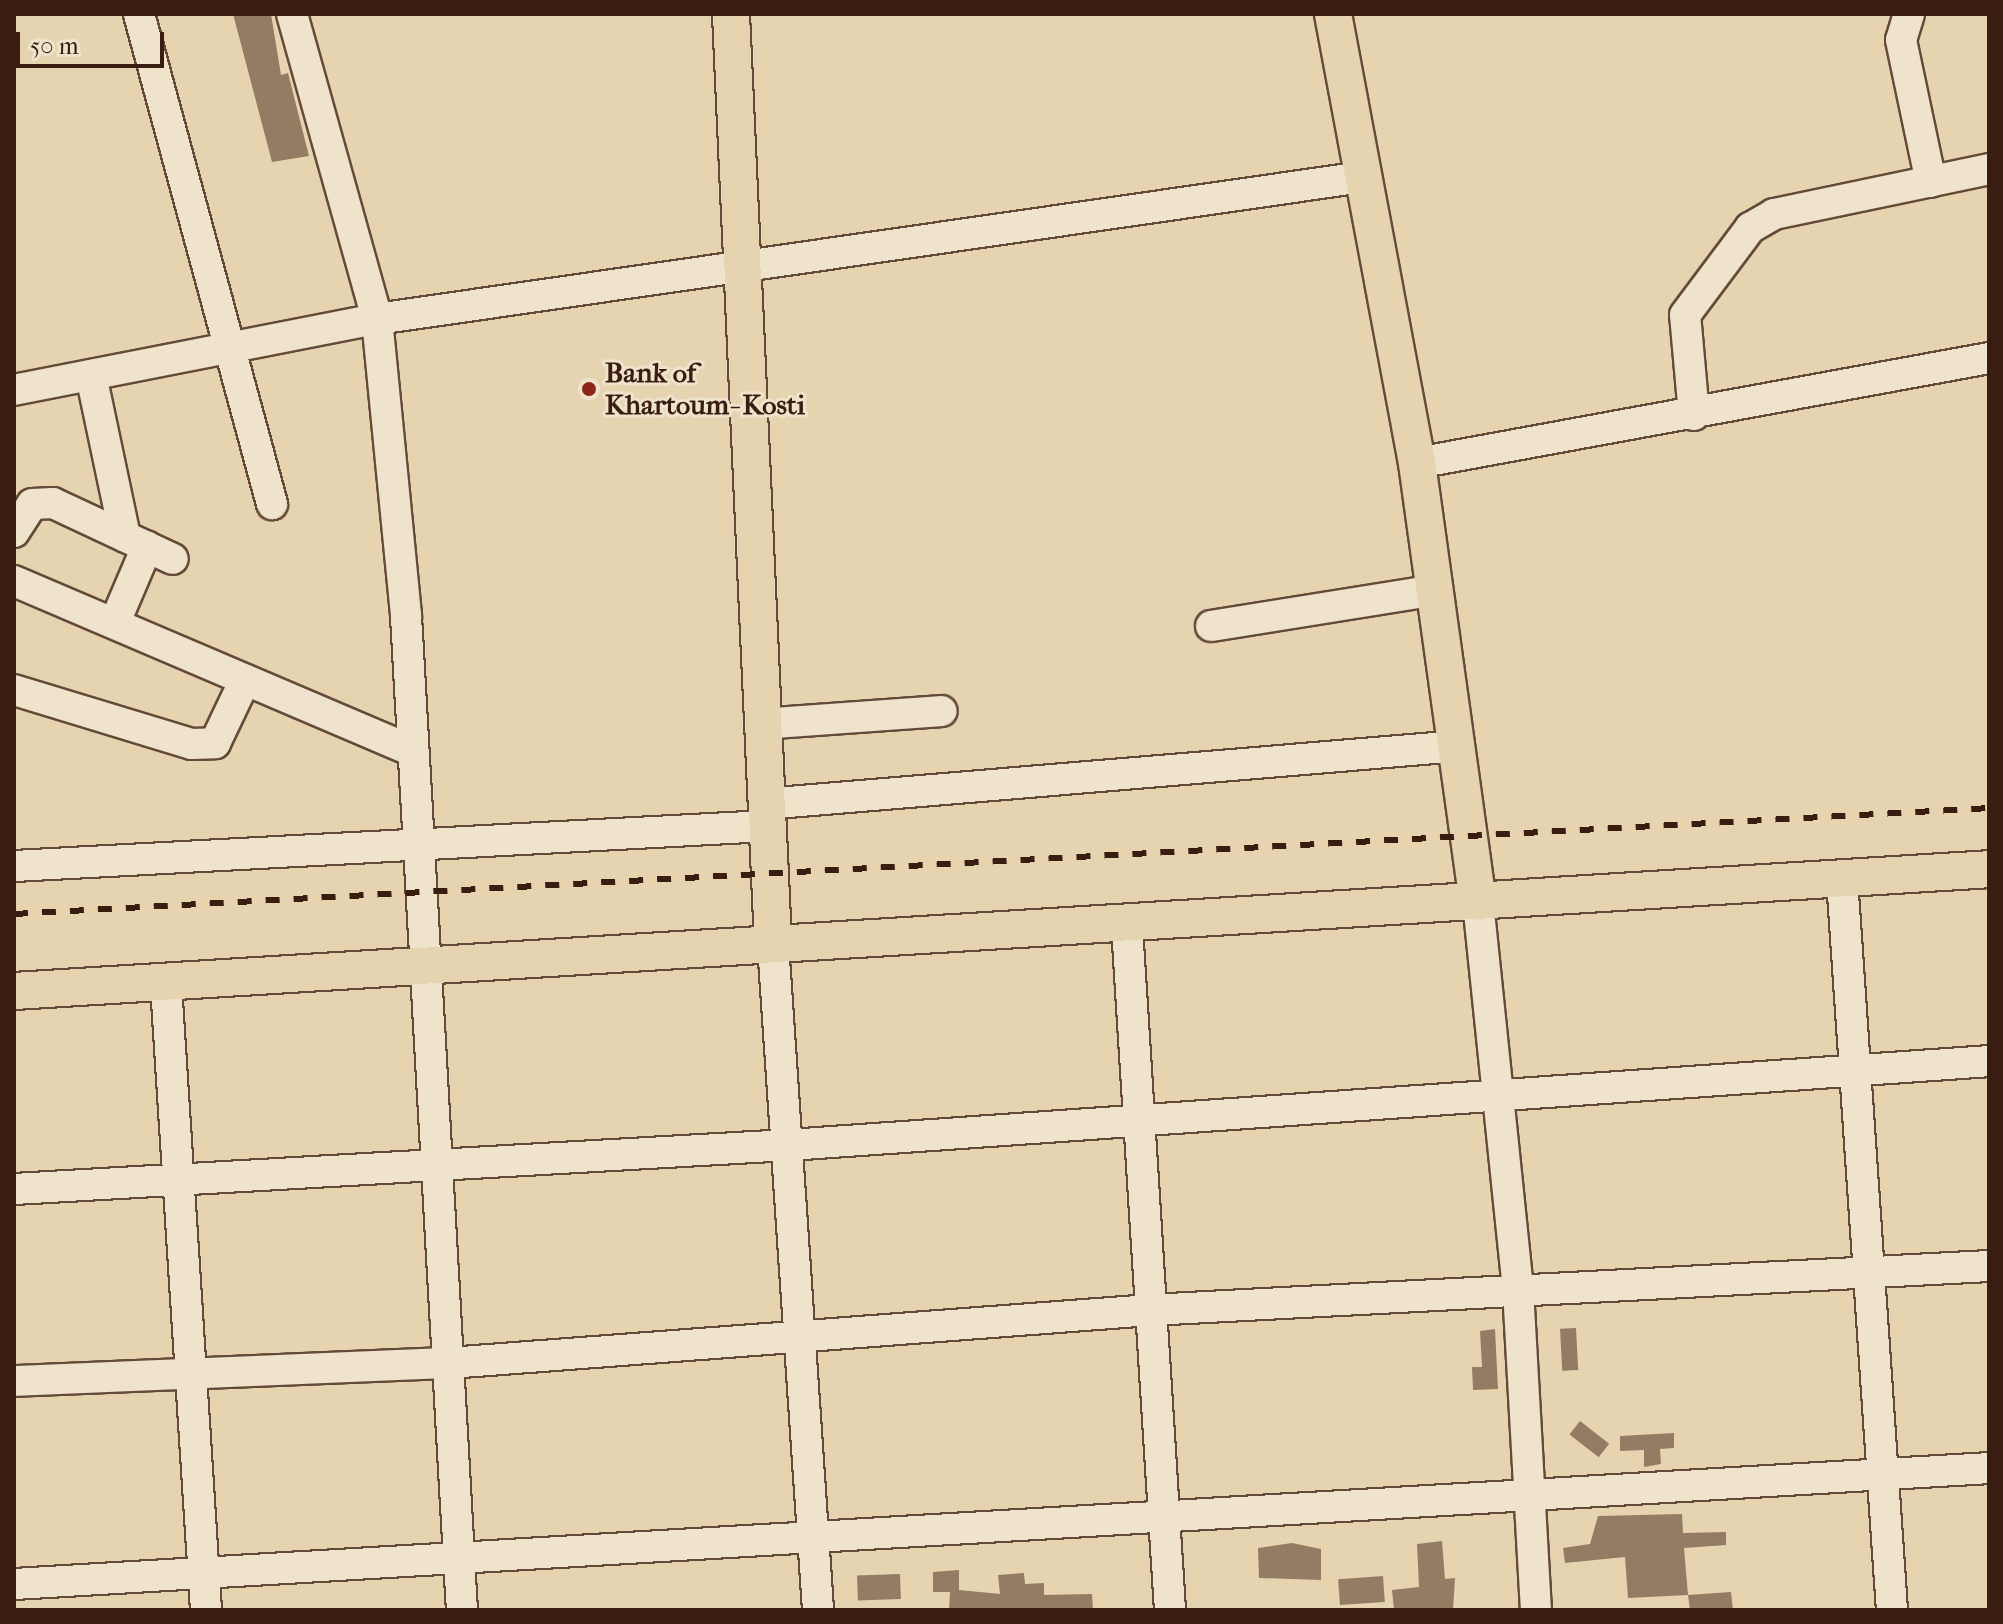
<!DOCTYPE html>
<style>
body{margin:0}
#map{position:relative;width:2003px;height:1624px;overflow:hidden;background:#e6d4b1;font-family:"IM FELL French Canon",serif}
div>[style]{position:absolute}
[style*='--x']{left:calc(var(--x)*1px);top:calc(var(--y)*1px);width:calc(var(--w)*1px);rotate:calc(var(--a)*1deg)}
.building>*{inset:0;background:#937c64;transform-origin:0 0}
.roads{filter:drop-shadow(2px 0 #644b39) drop-shadow(-2px 0 #644b39) drop-shadow(0 2px #644b39) drop-shadow(0 -2px #644b39)}
.minor>*{height:30px;margin:-15px;padding:0 15px;transform-origin:15px;border-radius:15px;background:#efe3cc}
.major>*{height:36px;margin:-18px;padding:0 18px;transform-origin:18px;border-radius:18px;background:#e6d4b1}
.rail>*{height:6px;margin-top:-3px;transform-origin:0;background:repeating-linear-gradient(90deg,#391d11 0 14px,transparent 0 28px)}
.dots>*{width:22px;height:22px;translate:-50% -50%;box-sizing:border-box;border:4px solid #efe3cc;border-radius:50%}
span{translate:-50% -50%;white-space:nowrap;text-align:center;line-height:1.15;-webkit-text-stroke:6px #efe3cc;paint-order:stroke}
.poi-label{font-size:28px;color:#391d11;font-weight:700}
.left{translate:0 -50%;text-align:left}
.frame{position:absolute;inset:0;border:16px solid #391d11;pointer-events:none}
.scale{position:absolute;left:16px;top:32px;width:148px;height:36px;box-sizing:border-box;border:4px solid #391d11;border-top:0;padding-left:10px;font-size:24px;line-height:28px;white-space:nowrap;color:#391d11;-webkit-text-stroke:6px #efe3cc;paint-order:stroke}
</style>
<div id="map">
<div class="building">
<div style="clip-path:polygon(233px 14px,271px 14px,281px 75px,288px 73px,309px 156px,272px 162px)"></div>
<div style="left:1576px;top:1328px;width:42px;height:16px;rotate:87deg"></div>
<div style="clip-path:polygon(1495px 1329px,1498px 1389px,1473px 1390px,1472px 1367px,1482px 1367px,1480px 1331px)"></div>
<div style="left:1580px;top:1421px;width:37px;height:17px;rotate:38deg"></div>
<div style="clip-path:polygon(1674px 1433px,1674px 1448px,1660px 1449px,1661px 1464px,1644px 1467px,1644px 1450px,1620px 1451px,1620px 1436px)"></div>
<div style="clip-path:polygon(1682px 1514px,1683px 1533px,1726px 1532px,1726px 1545px,1684px 1548px,1688px 1595px,1628px 1598px,1625px 1557px,1565px 1563px,1563px 1548px,1590px 1544px,1598px 1516px)"></div>
<div style="clip-path:polygon(1442px 1541px,1445px 1579px,1455px 1578px,1453px 1610px,1394px 1610px,1392px 1590px,1419px 1587px,1417px 1544px)"></div>
<div style="clip-path:polygon(1292px 1543px,1321px 1549px,1321px 1580px,1259px 1578px,1258px 1548px)"></div>
<div style="clip-path:polygon(959px 1570px,959px 1590px,1000px 1594px,998px 1575px,1024px 1573px,1025px 1584px,1044px 1583px,1044px 1595px,1092px 1594px,1093px 1610px,949px 1610px,950px 1592px,933px 1592px,933px 1572px)"></div>
<div style="left:900px;top:1574px;width:25px;height:43px;rotate:88deg"></div>
<div style="left:1383px;top:1576px;width:26px;height:45px;rotate:86deg"></div>
<div style="clip-path:polygon(1731px 1592px,1733px 1610px,1690px 1610px,1688px 1595px)"></div>
</div>
<div class="roads">
<div class="minor">
<div style="--x:139;--y:14;--w:508;--a:74.81"></div>
<div style="--x:292;--y:14;--w:317;--a:74.4"></div>
<div style="--x:377;--y:319;--w:298;--a:84.4"></div>
<div style="--x:406;--y:616;--w:996;--a:86.78"></div>
<div style="--x:1909;--y:14;--w:27;--a:107"></div>
<div style="--x:1901;--y:40;--w:145;--a:78.1"></div>
<div style="--x:91;--y:375;--w:165;--a:78.1"></div>
<div style="--x:14;--y:390;--w:370;--a:-11.1"></div>
<div style="--x:377;--y:319;--w:995;--a:-8.2"></div>
<div style="--x:1694;--y:415;--w:100;--a:-95.1"></div>
<div style="--x:1685;--y:315;--w:109;--a:-53.2"></div>
<div style="--x:1750;--y:228;--w:28;--a:-30"></div>
<div style="--x:1774;--y:214;--w:220;--a:-11.8"></div>
<div style="--x:1417;--y:463;--w:582;--a:-10.4"></div>
<div style="--x:14;--y:532;--w:33;--a:-57"></div>
<div style="--x:32;--y:504;--w:21;--a:-3"></div>
<div style="--x:53;--y:503;--w:132;--a:25"></div>
<div style="--x:14;--y:581;--w:433;--a:23.1"></div>
<div style="--x:115;--y:622;--w:82;--a:-66.9"></div>
<div style="--x:1211;--y:626;--w:228;--a:-9.1"></div>
<div style="--x:14;--y:690;--w:186;--a:16.9"></div>
<div style="--x:192;--y:744;--w:23;--a:-2"></div>
<div style="--x:215;--y:743;--w:70;--a:-64.5"></div>
<div style="--x:761;--y:724;--w:181;--a:-4.1"></div>
<div style="--x:765;--y:804;--w:696;--a:-4.78"></div>
<div style="--x:14;--y:866;--w:753;--a:-3.04"></div>
<div style="--x:1842;--y:879;--w:733;--a:86.09"></div>
<div style="--x:1478;--y:902;--w:389;--a:84.1"></div>
<div style="--x:1518;--y:1289;--w:322;--a:86.8"></div>
<div style="--x:1127;--y:927;--w:684;--a:86.4"></div>
<div style="--x:773;--y:944;--w:668;--a:86.13"></div>
<div style="--x:166;--y:985;--w:626;--a:86.34"></div>
<div style="--x:14;--y:1189;--w:776;--a:-3.25"></div>
<div style="--x:789;--y:1145;--w:1203;--a:-4"></div>
<div style="--x:14;--y:1381;--w:435;--a:-2.4"></div>
<div style="--x:449;--y:1363;--w:703;--a:-4.32"></div>
<div style="--x:1150;--y:1310;--w:840;--a:-3"></div>
<div style="--x:14;--y:1584;--w:1978;--a:-3.36"></div>
</div>
<div class="major">
<div style="--x:731;--y:14;--w:931;--a:87.41"></div>
<div style="--x:1333;--y:14;--w:457;--a:79.4"></div>
<div style="--x:1417;--y:463;--w:443;--a:82.1"></div>
<div style="--x:14;--y:991;--w:1979;--a:-3.53"></div>
</div>
</div>
<div class="rail">
<div style="--x:14;--y:914;--w:1978;--a:-3.07"></div>
</div>
<div class="dots">
<div style="left:589px;top:389px;background:#8f2418"></div>
</div>
<div class="poi-label">
<span class="left" style="left:605px;top:389px">Bank of<br>Khartoum- Kosti</span>
</div>
<div class="frame"></div>
<div class="scale">50 m</div>
</div>
